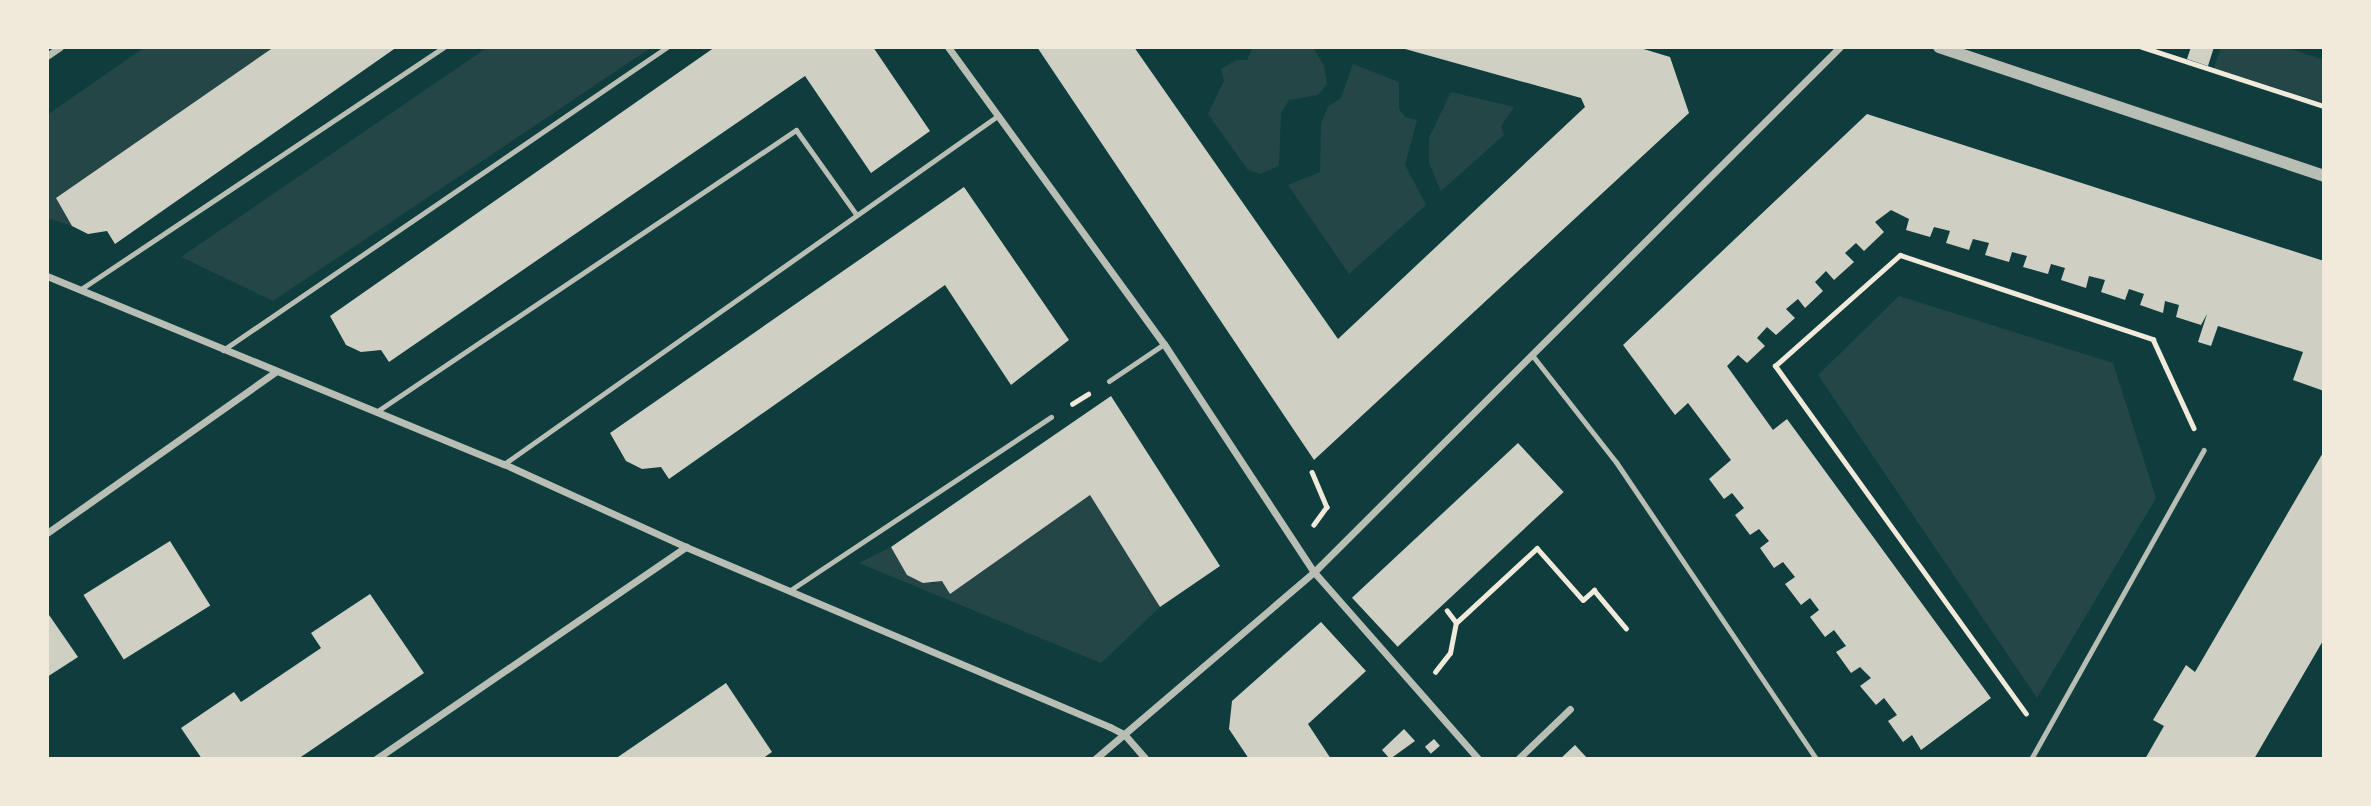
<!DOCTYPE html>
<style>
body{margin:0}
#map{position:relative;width:2371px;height:806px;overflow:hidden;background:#0f3d3e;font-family:Manrope,sans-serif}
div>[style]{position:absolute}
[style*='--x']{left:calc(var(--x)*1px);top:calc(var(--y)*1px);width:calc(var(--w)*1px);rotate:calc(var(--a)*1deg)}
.green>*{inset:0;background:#244646}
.building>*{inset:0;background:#cfcfc3;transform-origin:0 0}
.path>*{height:4.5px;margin:-2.25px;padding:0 2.25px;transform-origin:2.25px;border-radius:2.25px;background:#f1e9da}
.service>*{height:5px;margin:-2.5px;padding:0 2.5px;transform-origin:2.5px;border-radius:2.5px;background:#b8beb3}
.minor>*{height:7px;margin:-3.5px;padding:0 3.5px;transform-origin:3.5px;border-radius:3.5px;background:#b8beb3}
.tertiary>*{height:12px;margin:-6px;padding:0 6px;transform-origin:6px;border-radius:6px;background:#b8beb3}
span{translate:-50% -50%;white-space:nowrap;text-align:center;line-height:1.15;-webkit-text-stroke:5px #f1e9da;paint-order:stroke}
.frame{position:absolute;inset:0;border:49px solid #f1e9da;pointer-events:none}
</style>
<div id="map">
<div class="green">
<div style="clip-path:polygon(145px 47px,274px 47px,72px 226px,47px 218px,47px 115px)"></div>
<div style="clip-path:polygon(488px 47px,652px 47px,273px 301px,181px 257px)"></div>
<div style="clip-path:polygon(1253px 47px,1313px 47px,1324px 66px,1327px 84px,1318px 95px,1289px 100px,1281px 113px,1279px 166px,1260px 174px,1248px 170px,1208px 114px,1224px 81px,1221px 69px,1236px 60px,1247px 60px)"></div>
<div style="clip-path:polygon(2221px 47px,2285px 47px,2324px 60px,2324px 103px,2214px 68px)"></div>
<div style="clip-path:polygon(1353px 64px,1399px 82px,1399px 109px,1405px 117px,1417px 120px,1405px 165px,1426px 205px,1349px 274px,1288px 185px,1320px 172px,1321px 124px,1328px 107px,1341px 98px)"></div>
<div style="clip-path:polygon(1451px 92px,1514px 107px,1501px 126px,1504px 135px,1441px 191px,1429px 163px,1429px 138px)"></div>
<div style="clip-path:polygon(1899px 296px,2113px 363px,2156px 498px,2037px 698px,1818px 375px)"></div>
<div style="clip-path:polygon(1090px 495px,1160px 607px,1101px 663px,859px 563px,891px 547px,907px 575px,933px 584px)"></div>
</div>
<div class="building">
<div style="clip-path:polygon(274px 47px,397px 47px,115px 244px,107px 231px,88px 234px,72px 226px,56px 198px)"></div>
<div style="clip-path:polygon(715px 47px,873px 47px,930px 131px,871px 173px,805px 76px,389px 362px,381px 350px,361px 352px,346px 345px,330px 316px)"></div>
<div style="clip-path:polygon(1037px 47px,1134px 47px,1338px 339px,1585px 107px,1581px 98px,1398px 47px,1637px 47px,1670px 57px,1689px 113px,1314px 460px)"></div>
<div style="clip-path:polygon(2191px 47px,2214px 47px,2208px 66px,2187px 59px)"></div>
<div style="clip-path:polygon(1867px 114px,2324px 261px,2324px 391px,2293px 380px,2303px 352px,2218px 326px,2211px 346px,2198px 342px,2207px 314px,2201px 325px,2176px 317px,2179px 305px,2165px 301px,2163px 313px,2140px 305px,2144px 294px,2129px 289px,2125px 300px,2101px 292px,2105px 280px,2089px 276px,2086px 288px,2061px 280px,2065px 268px,2051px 264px,2048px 274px,2023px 267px,2027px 256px,2012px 252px,2009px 262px,1985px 255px,1989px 243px,1973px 239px,1969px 250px,1946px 243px,1950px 231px,1934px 227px,1930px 237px,1906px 230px,1909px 219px,1891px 210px,1875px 222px,1884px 232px,1864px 251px,1856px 243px,1845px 253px,1854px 262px,1834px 280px,1826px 271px,1815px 282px,1823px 291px,1805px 308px,1798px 299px,1786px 309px,1795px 318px,1776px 335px,1767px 327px,1757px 338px,1765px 346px,1747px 363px,1738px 355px,1727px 366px,1773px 430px,1787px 419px,1991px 698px,1921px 750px,1912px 735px,1903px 742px,1888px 721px,1897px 715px,1884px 698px,1876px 705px,1860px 686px,1871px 678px,1860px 667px,1851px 673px,1836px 652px,1846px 646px,1834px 630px,1825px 637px,1810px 617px,1819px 610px,1810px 598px,1801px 605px,1785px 584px,1795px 577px,1783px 562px,1774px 568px,1760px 548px,1769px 541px,1759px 529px,1750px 535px,1735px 515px,1744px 508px,1732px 493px,1724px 499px,1709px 479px,1731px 460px,1688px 403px,1675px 415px,1623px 345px)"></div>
<div style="clip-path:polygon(964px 187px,1069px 340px,1011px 385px,945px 285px,669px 479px,661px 467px,642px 469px,626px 461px,610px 433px)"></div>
<div style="clip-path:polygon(1111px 396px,1220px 566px,1160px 607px,1090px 495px,950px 594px,942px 581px,923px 583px,907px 575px,891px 547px)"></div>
<div style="left:1518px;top:443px;width:67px;height:227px;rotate:47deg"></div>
<div style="clip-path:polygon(2324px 451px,2324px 639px,2254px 759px,2145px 759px,2164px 726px,2153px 720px,2186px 665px,2195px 672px)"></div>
<div style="left:170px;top:541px;width:76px;height:102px;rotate:58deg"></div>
<div style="clip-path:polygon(370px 594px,424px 673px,298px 759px,202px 759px,181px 728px,234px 692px,241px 702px,321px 648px,311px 633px)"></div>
<div style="clip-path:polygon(47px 612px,78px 657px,47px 677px)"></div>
<div style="clip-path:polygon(1321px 622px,1366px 671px,1308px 724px,1331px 759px,1249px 759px,1229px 729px,1232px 701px)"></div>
<div style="clip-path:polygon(726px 683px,772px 752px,762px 759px,615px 759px)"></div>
<div style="clip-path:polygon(1404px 729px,1415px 741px,1390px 759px,1382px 750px)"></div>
<div style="left:1434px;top:739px;width:9px;height:12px;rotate:49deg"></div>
<div style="clip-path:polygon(1575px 745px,1588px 759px,1560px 759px)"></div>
</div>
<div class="path">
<div style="--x:2142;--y:47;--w:191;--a:18"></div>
<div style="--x:1072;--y:404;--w:19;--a:-32"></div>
<div style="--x:1312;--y:472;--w:38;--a:67"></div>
<div style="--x:1327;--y:507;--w:22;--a:126"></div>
<div style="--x:1456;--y:623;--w:110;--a:-42.8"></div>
<div style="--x:1537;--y:548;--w:69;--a:48.5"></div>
<div style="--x:1583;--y:600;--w:15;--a:-42"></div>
<div style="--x:1594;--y:590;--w:50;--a:49.9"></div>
<div style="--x:1435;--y:672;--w:24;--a:-52"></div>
<div style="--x:1450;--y:653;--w:31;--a:-79"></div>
<div style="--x:1456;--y:623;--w:15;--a:-127"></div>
<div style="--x:2026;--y:714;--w:429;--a:-125.8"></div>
<div style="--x:1775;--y:366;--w:167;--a:-41.6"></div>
<div style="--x:1900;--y:255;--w:267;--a:18.4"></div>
<div style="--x:2153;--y:339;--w:98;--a:65.3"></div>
</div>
<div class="service">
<div style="--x:81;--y:289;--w:436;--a:-33.7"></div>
<div style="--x:223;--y:350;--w:538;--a:-34.31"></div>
<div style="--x:1532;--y:355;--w:136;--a:51.9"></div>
<div style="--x:1616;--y:462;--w:358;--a:56"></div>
<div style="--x:1109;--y:381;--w:66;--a:-33.9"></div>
<div style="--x:376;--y:412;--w:506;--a:-33.88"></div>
<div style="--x:796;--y:130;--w:103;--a:54.5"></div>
<div style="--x:504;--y:464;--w:602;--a:-35.19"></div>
<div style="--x:792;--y:589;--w:311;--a:-33.6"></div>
<div style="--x:2031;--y:759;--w:354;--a:-60.8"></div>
</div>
<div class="minor">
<div style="--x:948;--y:47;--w:367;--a:54"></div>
<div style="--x:1164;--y:344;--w:273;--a:56.7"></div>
<div style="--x:1314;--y:572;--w:249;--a:48.7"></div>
<div style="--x:47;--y:56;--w:16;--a:-35"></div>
<div style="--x:47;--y:276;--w:494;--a:22.4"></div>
<div style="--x:504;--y:464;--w:200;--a:24.5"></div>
<div style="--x:686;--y:547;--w:461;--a:23"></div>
<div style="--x:1110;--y:727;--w:16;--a:27"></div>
<div style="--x:1124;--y:734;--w:33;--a:49"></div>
<div style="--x:47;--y:533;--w:279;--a:-35.2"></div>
<div style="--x:376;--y:759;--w:376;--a:-34.4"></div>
<div style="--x:1095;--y:759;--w:288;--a:-40.5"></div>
<div style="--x:1314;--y:572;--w:743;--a:-44.95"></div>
<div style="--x:1518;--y:759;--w:72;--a:-43.9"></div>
</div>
<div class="tertiary">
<div style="--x:1939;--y:47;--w:406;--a:18.5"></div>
</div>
<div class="frame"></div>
</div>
